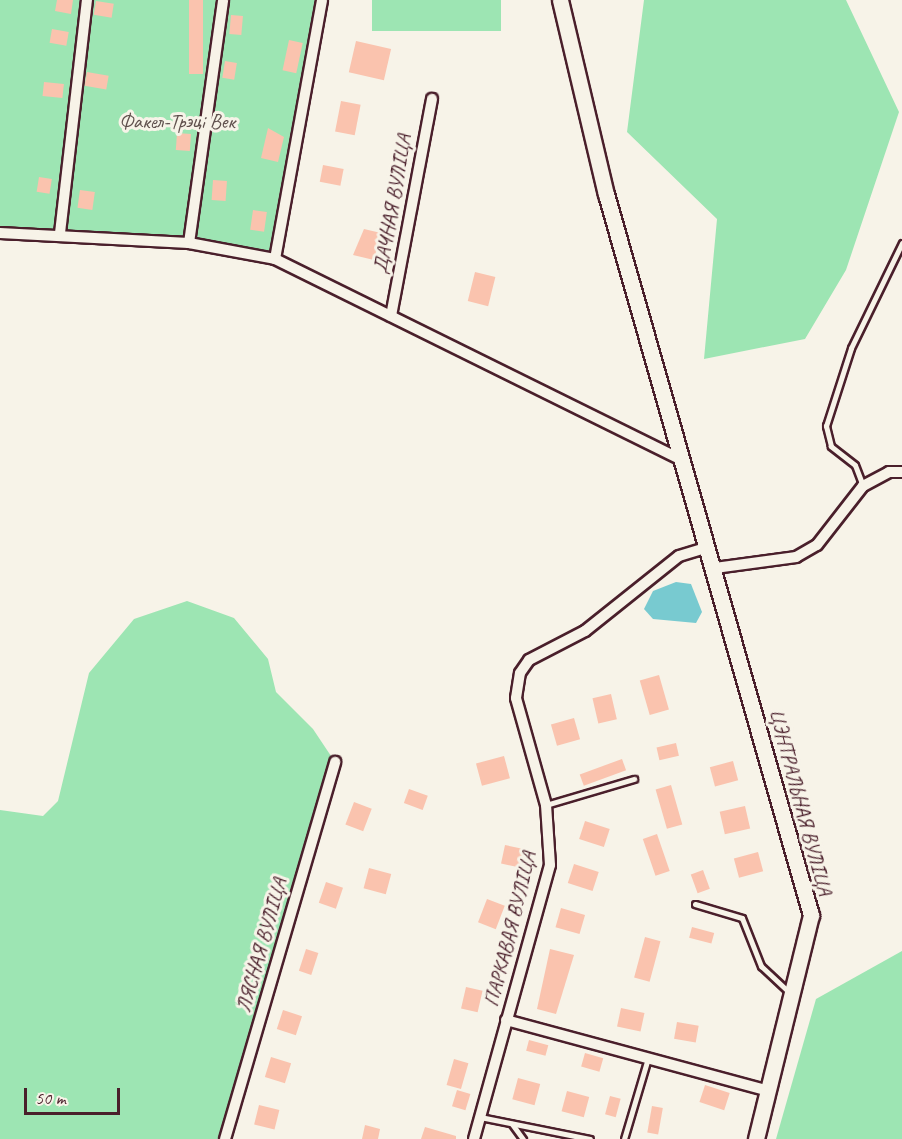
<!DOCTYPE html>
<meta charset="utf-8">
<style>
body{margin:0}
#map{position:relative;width:902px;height:1139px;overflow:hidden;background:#f7f3e8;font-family:Caveat,sans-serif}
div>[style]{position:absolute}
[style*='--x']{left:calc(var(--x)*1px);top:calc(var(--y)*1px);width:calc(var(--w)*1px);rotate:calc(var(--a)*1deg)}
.green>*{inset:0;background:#9de5b3;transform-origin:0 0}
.water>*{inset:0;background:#78cad0}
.building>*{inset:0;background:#fac3ae;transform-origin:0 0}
.roads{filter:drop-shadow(2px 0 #4a1f2b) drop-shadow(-2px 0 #4a1f2b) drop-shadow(0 2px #4a1f2b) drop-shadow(0 -2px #4a1f2b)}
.lane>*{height:5px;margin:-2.5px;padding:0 2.5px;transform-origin:2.5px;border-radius:2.5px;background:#f7f3e8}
.street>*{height:10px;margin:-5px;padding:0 5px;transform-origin:5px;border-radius:5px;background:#f7f3e8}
.secondary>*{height:15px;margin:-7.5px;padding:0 7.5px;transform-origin:7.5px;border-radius:7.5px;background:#f7f3e8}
span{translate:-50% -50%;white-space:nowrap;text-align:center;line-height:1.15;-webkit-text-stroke:6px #f7f3e8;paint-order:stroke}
.park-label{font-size:21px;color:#5f504d}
.street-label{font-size:21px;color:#4a1f2b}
.scale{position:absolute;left:24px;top:1088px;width:96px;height:27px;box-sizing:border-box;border:3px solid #4a1f2b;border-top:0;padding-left:8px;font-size:18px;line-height:21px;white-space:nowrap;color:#4a1f2b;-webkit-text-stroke:4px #f7f3e8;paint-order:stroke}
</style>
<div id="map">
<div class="green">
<div style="clip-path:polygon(0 0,322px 0,275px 259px,189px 243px,0 233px)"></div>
<div style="left:372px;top:0;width:129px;height:31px"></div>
<div style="clip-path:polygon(644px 0,846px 0,899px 112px,846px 270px,805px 339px,704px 359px,717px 219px,627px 132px)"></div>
<div style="clip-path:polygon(187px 601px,234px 618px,268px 659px,276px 692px,313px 729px,335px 762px,225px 1139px,0 1139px,0 810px,43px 816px,58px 801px,89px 673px,134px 619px)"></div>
<div style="clip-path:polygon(902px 951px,902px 1139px,776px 1139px,816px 999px)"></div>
</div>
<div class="water">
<div style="clip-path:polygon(676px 582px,691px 584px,702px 612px,696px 623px,653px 619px,644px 609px,653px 591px)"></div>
</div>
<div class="building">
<div style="clip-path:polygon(57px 0,73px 0,71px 14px,55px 11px)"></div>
<div style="left:189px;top:0;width:14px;height:74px"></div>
<div style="left:96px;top:1px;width:18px;height:14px;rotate:9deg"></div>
<div style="left:231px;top:15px;width:12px;height:19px;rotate:5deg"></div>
<div style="left:52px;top:29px;width:17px;height:14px;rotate:10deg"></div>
<div style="left:289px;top:40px;width:14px;height:31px;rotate:12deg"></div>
<div style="left:356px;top:41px;width:36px;height:32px;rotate:13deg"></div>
<div style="left:225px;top:61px;width:12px;height:17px;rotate:9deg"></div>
<div style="left:87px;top:72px;width:22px;height:14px;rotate:10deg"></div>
<div style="left:44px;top:82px;width:20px;height:14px;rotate:6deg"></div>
<div style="left:341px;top:101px;width:20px;height:31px;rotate:11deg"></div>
<div style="clip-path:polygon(268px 128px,284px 137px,278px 162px,261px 158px)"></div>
<div style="left:177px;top:133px;width:14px;height:17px;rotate:4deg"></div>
<div style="left:323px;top:165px;width:21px;height:17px;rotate:11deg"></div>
<div style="left:39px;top:177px;width:13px;height:15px;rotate:9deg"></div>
<div style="left:213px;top:180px;width:14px;height:20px;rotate:4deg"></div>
<div style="left:80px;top:190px;width:15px;height:18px;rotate:8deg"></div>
<div style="left:253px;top:210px;width:14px;height:20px;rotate:8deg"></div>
<div style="clip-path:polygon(364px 229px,381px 233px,374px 260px,353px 255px)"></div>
<div style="left:475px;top:272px;width:21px;height:30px;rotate:14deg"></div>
<div style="left:659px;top:675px;width:36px;height:20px;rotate:74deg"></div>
<div style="left:611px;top:694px;width:26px;height:19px;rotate:77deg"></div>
<div style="left:574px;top:718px;width:22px;height:24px;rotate:74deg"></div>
<div style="left:676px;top:743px;width:13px;height:20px;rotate:77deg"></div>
<div style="left:504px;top:756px;width:23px;height:29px;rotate:75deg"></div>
<div style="left:622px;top:759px;width:12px;height:45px;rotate:70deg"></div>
<div style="left:733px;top:761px;width:20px;height:24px;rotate:75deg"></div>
<div style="left:671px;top:785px;width:41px;height:16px;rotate:74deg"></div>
<div style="left:409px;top:789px;width:20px;height:15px;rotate:20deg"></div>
<div style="left:354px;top:802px;width:19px;height:24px;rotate:21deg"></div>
<div style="left:745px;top:806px;width:23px;height:26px;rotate:77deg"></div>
<div style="left:585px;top:821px;width:26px;height:19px;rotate:18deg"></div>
<div style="left:657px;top:834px;width:39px;height:15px;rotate:71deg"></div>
<div style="left:505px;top:845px;width:24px;height:19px;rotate:12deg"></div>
<div style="left:758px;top:852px;width:20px;height:25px;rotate:75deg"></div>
<div style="left:574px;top:864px;width:26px;height:20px;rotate:18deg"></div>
<div style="left:369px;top:868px;width:23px;height:21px;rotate:15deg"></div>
<div style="left:703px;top:870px;width:20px;height:13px;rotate:70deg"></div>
<div style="left:326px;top:882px;width:18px;height:22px;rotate:19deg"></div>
<div style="left:487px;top:899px;width:19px;height:25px;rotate:21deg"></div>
<div style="left:561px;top:908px;width:25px;height:20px;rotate:16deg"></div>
<div style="left:692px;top:927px;width:23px;height:11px;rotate:15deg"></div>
<div style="left:645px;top:937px;width:16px;height:42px;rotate:15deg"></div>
<div style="left:306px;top:949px;width:13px;height:23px;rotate:18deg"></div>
<div style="clip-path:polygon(550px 949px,574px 955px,556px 1014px,537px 1009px)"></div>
<div style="left:466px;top:987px;width:17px;height:22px;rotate:13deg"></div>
<div style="left:621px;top:1008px;width:24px;height:19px;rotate:12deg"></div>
<div style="left:283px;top:1010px;width:20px;height:20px;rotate:18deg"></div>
<div style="left:677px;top:1022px;width:22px;height:17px;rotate:10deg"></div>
<div style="left:529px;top:1040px;width:20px;height:11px;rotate:15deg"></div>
<div style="left:585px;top:1053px;width:19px;height:14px;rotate:16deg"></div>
<div style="left:271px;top:1057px;width:21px;height:21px;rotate:17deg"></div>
<div style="left:454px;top:1059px;width:15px;height:27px;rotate:16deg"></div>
<div style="left:518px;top:1078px;width:23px;height:22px;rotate:15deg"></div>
<div style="left:705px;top:1085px;width:26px;height:18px;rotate:18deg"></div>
<div style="left:457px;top:1090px;width:14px;height:17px;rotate:17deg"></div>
<div style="left:567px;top:1091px;width:23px;height:21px;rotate:15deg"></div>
<div style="left:610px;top:1096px;width:11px;height:19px;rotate:15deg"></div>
<div style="left:259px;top:1105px;width:21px;height:20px;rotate:14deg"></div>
<div style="left:652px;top:1106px;width:11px;height:27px;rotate:10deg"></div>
<div style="clip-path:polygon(365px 1125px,380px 1129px,378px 1139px,362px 1139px)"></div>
<div style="clip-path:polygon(425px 1127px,456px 1136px,456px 1139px,421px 1139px)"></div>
</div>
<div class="roads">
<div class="lane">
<div style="--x:863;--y:486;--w:22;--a:-111"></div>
<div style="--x:855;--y:465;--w:31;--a:-142"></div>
<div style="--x:831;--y:446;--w:21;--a:-104"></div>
<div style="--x:826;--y:426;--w:82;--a:-72.2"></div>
<div style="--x:851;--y:348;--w:117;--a:-64.1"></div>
<div style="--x:546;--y:805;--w:92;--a:-16.5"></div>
<div style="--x:695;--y:904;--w:49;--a:16.6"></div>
<div style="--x:742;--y:918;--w:52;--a:68.4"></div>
<div style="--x:761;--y:966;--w:41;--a:43"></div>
<div style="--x:480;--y:1117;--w:112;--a:11.3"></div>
<div style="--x:512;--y:1124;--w:19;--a:54"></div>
<div style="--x:624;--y:1139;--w:84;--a:-73.5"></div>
</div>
<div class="street">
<div style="--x:0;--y:233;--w:189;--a:3"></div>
<div style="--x:189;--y:243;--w:87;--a:10.5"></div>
<div style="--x:275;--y:259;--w:455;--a:26.3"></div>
<div style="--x:60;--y:233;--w:235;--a:-83.4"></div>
<div style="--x:189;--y:243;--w:245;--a:-82"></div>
<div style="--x:275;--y:259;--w:263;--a:-79.7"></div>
<div style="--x:391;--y:316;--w:221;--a:-79.3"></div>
<div style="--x:715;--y:568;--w:82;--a:-7.7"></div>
<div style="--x:796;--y:557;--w:24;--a:-30"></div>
<div style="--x:817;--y:545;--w:75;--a:-52.1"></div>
<div style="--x:863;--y:486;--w:30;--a:-28"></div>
<div style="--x:889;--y:472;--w:13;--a:0"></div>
<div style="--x:506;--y:1020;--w:272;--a:15.1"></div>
<div style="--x:225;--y:1139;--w:393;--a:-73.7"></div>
<div style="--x:474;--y:1139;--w:284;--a:-74.5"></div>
<div style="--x:550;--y:865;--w:60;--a:-93.8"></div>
<div style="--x:546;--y:805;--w:111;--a:-105.7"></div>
<div style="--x:516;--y:698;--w:25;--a:-81"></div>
<div style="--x:520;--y:673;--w:16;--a:-55"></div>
<div style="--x:529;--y:660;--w:63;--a:-27.4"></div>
<div style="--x:585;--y:631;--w:120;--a:-38.6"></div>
<div style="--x:679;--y:556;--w:31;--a:-17"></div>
</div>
<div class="secondary">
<div style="--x:560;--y:0;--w:199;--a:76.7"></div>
<div style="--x:606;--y:194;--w:750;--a:74.13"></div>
<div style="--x:811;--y:915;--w:231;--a:103.8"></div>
</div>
</div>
<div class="park-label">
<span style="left:177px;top:121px">Факел-Трэці Век</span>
</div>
<div class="street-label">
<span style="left:392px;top:204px;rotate:-80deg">ДАЧНАЯ ВУЛІЦА</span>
<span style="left:801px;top:802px;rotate:75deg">ЦЭНТРАЛЬНАЯ ВУЛІЦА</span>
<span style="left:510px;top:929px;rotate:-76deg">ПАРКАВАЯ ВУЛІЦА</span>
<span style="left:261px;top:945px;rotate:-74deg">ЛЯСНАЯ ВУЛІЦА</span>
</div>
<div class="scale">50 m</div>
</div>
